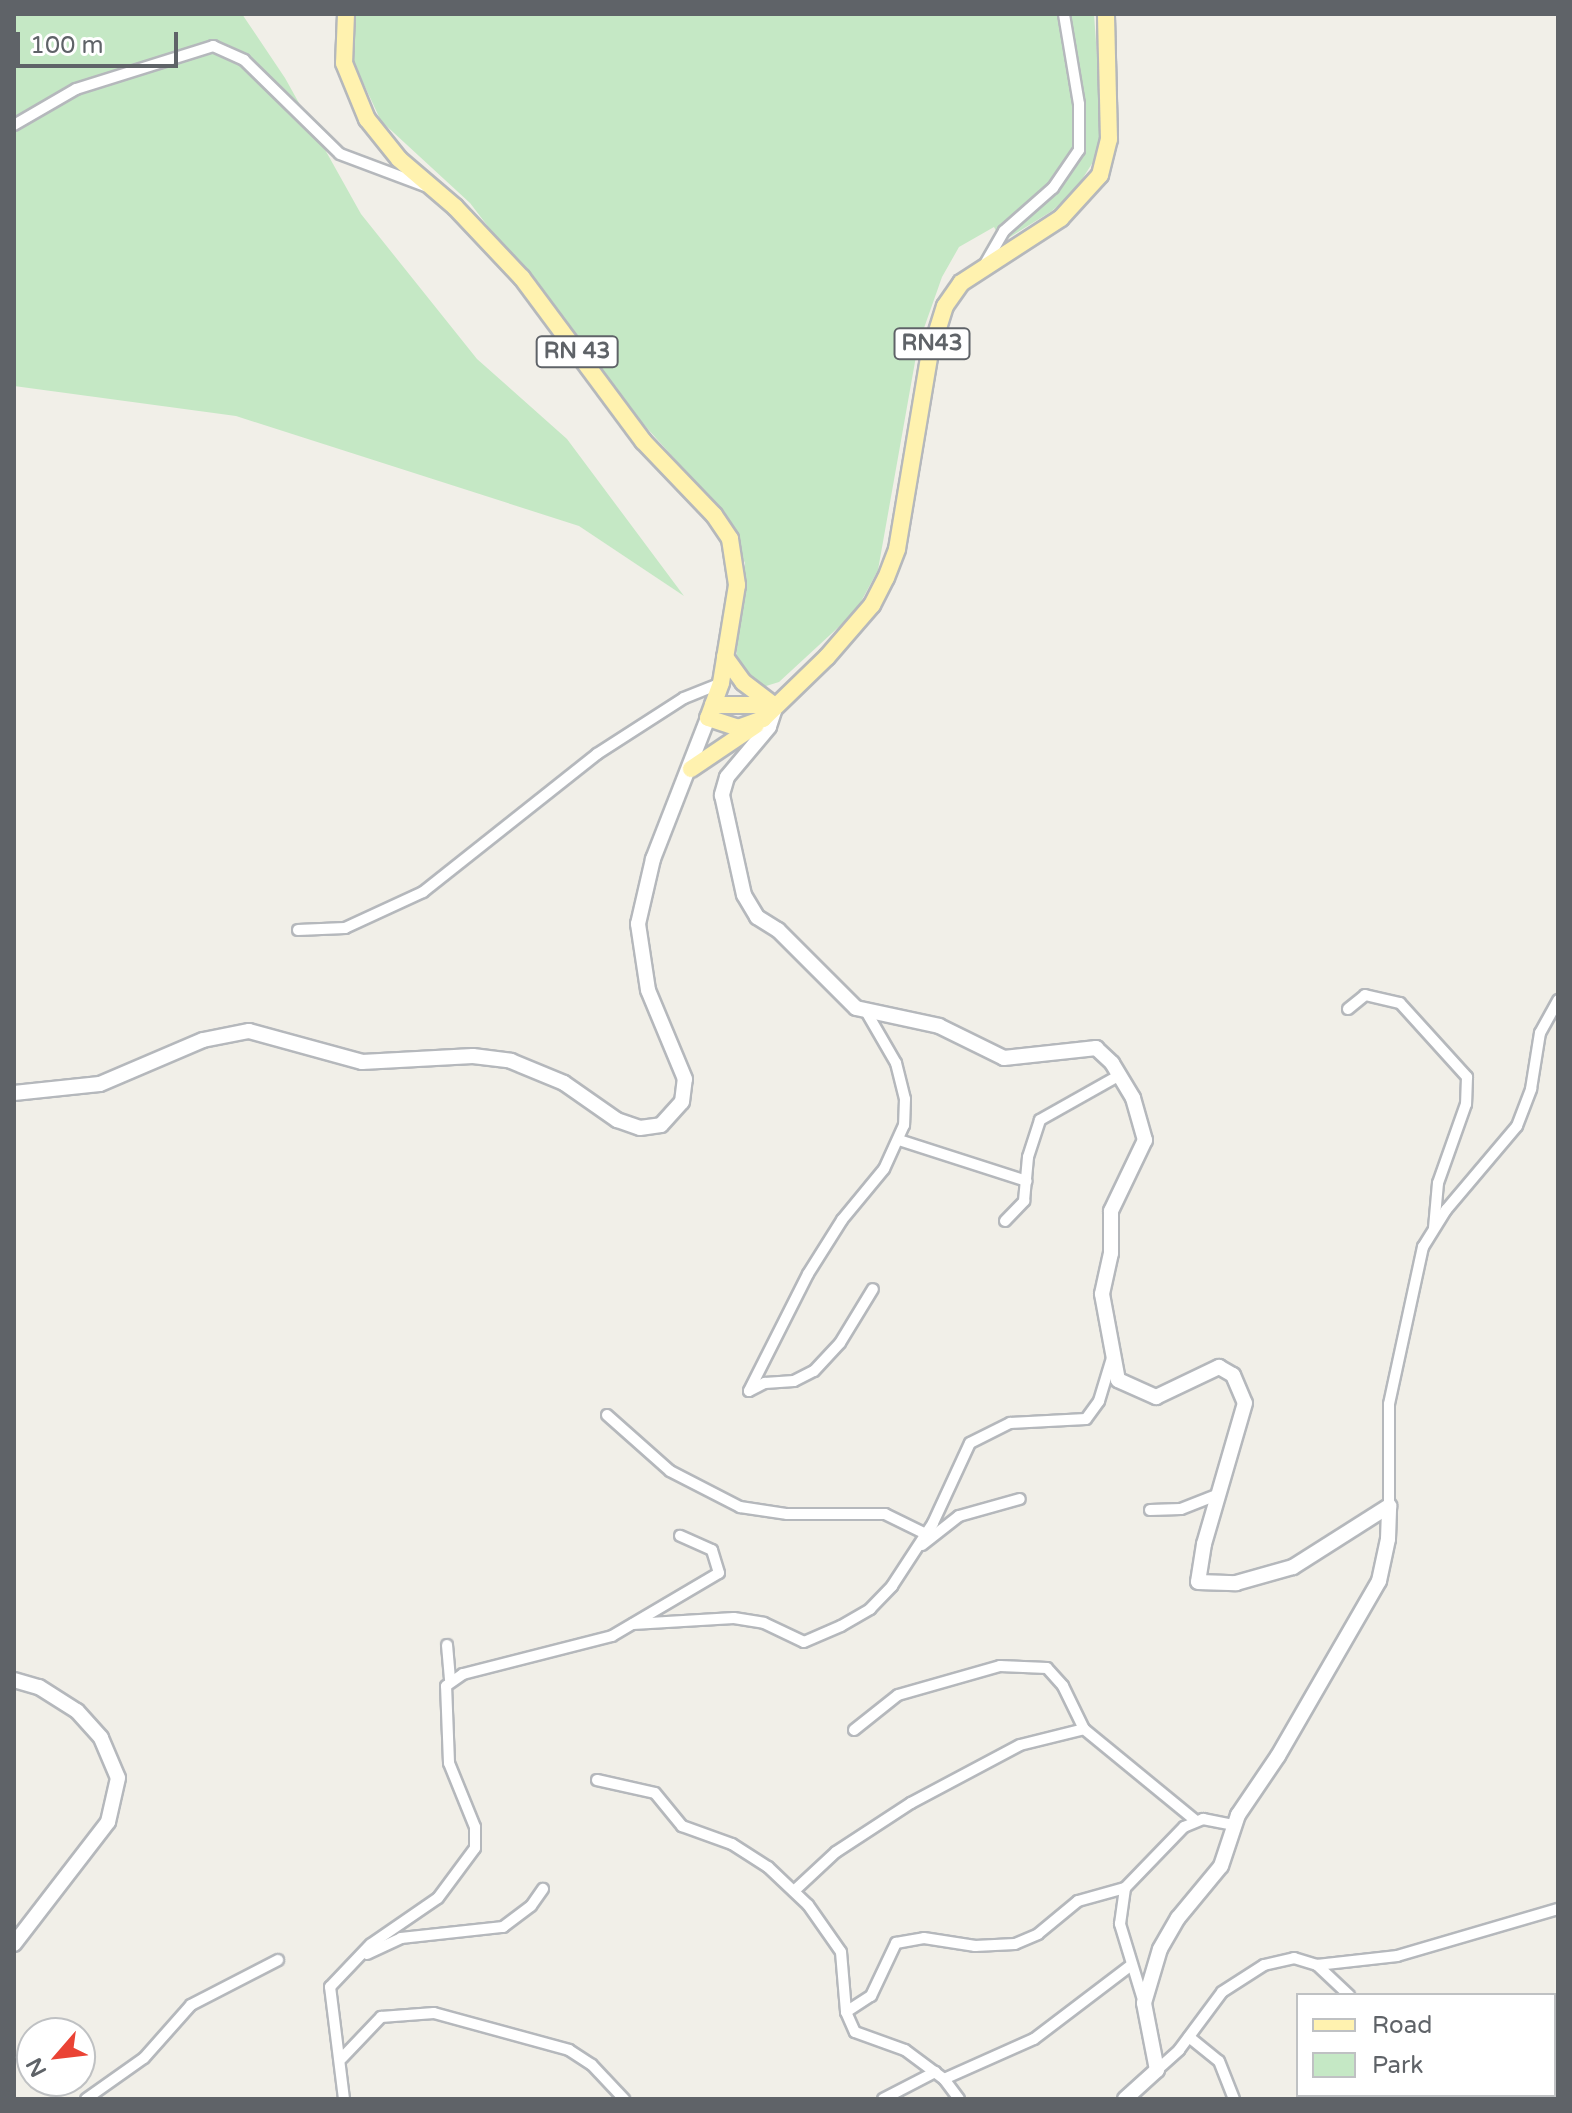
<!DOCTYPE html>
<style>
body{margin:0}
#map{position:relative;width:1572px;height:2113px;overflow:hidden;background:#f1efe8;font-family:"Varela Round",sans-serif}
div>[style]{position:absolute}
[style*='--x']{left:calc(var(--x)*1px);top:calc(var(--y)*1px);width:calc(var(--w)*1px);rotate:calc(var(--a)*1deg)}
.green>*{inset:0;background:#c5e8c5}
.roads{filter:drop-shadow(2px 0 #b5b8bc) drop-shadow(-2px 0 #b5b8bc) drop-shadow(0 2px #b5b8bc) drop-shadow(0 -2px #b5b8bc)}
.street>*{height:10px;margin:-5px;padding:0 5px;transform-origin:5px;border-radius:5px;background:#fff}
.secondary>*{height:14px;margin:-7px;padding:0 7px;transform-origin:7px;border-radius:7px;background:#fff}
.primary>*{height:16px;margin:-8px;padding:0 8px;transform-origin:8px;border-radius:8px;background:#fff2af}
span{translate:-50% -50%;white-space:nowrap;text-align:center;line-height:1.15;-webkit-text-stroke:7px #fff;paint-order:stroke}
.shield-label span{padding:2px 6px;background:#fff;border:2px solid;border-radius:6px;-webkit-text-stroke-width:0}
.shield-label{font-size:22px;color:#5f6368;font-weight:700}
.frame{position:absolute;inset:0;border:16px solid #5f6368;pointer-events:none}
.legend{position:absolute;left:1296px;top:1993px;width:260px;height:104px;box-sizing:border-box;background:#fff;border:2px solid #bfc1c3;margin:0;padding:10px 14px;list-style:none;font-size:24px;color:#5f6368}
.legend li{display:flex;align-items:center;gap:16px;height:40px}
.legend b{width:40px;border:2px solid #bfc1c3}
.north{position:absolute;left:16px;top:2017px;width:80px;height:80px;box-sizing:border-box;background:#fff;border:2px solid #bfc1c3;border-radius:50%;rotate:242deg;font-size:22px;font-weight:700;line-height:32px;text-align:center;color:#5f6368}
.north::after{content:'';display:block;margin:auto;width:28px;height:36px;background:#ea4335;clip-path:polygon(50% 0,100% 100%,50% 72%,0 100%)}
.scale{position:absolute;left:16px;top:32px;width:162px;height:36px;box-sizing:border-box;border:4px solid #5f6368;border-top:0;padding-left:10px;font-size:24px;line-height:28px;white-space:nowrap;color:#5f6368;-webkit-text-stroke:6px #fff;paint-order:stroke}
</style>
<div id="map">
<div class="green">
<div style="clip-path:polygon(14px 14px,242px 14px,285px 78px,361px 214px,477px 359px,567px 439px,684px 596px,579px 526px,236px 416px,14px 386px)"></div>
<div style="clip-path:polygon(356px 14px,1094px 14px,1102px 127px,1093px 162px,1076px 189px,1052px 211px,1002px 242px,994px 227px,959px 247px,942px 277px,918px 345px,878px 570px,856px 611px,779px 682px,760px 688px,752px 684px,736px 659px,745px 563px,719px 508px,618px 396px,470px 203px,381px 121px,353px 61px)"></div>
</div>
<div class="roads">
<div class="street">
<div style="--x:14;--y:125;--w:72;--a:-30.1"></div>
<div style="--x:76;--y:89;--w:144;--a:-17.4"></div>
<div style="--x:213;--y:46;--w:34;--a:24"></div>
<div style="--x:244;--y:60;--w:134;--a:44.4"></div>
<div style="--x:340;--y:154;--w:91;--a:20.6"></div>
<div style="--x:985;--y:264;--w:38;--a:-60"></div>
<div style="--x:1004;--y:231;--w:65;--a:-41.3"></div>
<div style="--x:1053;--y:188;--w:46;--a:-55.6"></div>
<div style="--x:1079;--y:150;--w:46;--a:-90"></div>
<div style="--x:1079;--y:104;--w:91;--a:-99.5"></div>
<div style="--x:298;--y:930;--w:47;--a:-2.4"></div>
<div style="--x:345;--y:928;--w:86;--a:-24.8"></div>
<div style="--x:423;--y:892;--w:222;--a:-38.4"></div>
<div style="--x:597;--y:754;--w:103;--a:-32.8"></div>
<div style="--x:684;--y:698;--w:40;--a:-22"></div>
<div style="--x:1348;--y:1009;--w:22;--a:-39"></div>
<div style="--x:1365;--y:995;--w:36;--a:13"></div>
<div style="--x:1400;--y:1003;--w:100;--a:47.8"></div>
<div style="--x:1467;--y:1077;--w:27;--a:92"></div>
<div style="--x:1466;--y:1104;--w:84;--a:109.5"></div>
<div style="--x:1438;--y:1183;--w:45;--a:95.1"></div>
<div style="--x:867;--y:1013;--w:58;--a:59.9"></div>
<div style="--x:896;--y:1063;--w:37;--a:76"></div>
<div style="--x:905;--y:1099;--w:26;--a:92"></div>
<div style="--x:904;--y:1125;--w:48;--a:114.4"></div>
<div style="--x:884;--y:1169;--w:66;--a:129.5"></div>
<div style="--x:842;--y:1220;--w:64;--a:122.2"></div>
<div style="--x:808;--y:1274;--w:131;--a:116.8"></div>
<div style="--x:749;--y:1391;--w:18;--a:-27"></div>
<div style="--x:765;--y:1383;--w:29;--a:-4"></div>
<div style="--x:794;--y:1381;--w:22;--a:-27"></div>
<div style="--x:814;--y:1371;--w:38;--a:-47"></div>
<div style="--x:840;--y:1343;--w:63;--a:-58.6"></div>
<div style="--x:899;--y:1140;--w:134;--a:17.8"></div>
<div style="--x:1005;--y:1221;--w:28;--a:-46"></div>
<div style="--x:1024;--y:1201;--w:44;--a:-84.8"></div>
<div style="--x:1028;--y:1157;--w:39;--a:-72"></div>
<div style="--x:1040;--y:1120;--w:92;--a:-29.4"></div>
<div style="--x:607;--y:1415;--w:84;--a:41.6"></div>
<div style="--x:670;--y:1471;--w:79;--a:27.2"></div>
<div style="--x:740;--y:1507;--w:48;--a:8.5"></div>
<div style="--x:787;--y:1514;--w:98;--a:0"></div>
<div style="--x:885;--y:1514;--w:46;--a:26"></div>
<div style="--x:1389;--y:1506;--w:102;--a:-90"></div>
<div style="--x:1389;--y:1404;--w:161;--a:-77.8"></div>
<div style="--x:1423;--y:1247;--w:44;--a:-58.1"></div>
<div style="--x:1446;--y:1210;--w:110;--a:-49.8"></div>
<div style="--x:1517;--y:1126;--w:40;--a:-69"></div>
<div style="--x:1531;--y:1089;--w:57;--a:-80.9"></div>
<div style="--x:1540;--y:1033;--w:38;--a:-61"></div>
<div style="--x:1150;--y:1510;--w:31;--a:-2"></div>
<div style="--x:1181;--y:1509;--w:41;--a:-21.5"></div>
<div style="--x:922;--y:1545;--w:47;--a:-38.1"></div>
<div style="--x:959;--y:1516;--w:63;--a:-15.6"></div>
<div style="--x:633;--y:1624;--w:101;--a:-3.4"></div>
<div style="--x:734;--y:1618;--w:30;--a:9"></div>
<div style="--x:764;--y:1623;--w:44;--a:25.4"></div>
<div style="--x:804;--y:1642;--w:40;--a:-23.4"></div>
<div style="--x:841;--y:1626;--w:34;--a:-30"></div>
<div style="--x:870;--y:1609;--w:32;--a:-46"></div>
<div style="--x:892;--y:1586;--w:75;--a:-56.9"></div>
<div style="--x:933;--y:1523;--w:88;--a:-65.2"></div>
<div style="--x:970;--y:1443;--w:45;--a:-26.6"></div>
<div style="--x:1010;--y:1423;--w:76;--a:-3"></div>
<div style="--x:1086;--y:1419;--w:22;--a:-54"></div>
<div style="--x:1099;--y:1401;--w:45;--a:-73.2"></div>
<div style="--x:447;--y:1645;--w:35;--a:85"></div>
<div style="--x:854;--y:1730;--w:56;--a:-38.5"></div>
<div style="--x:898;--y:1695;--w:106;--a:-15.9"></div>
<div style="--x:1000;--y:1666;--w:47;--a:2.4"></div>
<div style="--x:1047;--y:1668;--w:24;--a:48"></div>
<div style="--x:1063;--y:1686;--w:48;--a:64"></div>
<div style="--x:1084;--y:1729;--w:145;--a:39.4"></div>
<div style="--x:597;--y:1780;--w:59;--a:12.6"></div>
<div style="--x:655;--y:1793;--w:43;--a:50.7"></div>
<div style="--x:682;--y:1826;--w:53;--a:19.8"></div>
<div style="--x:732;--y:1844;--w:43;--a:32.6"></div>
<div style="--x:768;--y:1867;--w:55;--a:43.5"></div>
<div style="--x:808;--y:1905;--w:57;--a:54.9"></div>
<div style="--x:841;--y:1952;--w:60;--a:85.2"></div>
<div style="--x:846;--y:2012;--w:22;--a:66"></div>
<div style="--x:855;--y:2032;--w:53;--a:19.8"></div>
<div style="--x:905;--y:2050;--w:49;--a:36.6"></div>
<div style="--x:944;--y:2079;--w:25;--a:53"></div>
<div style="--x:794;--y:1891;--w:57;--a:-42.9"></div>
<div style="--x:836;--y:1852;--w:90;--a:-33.2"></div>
<div style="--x:911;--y:1803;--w:123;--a:-28"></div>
<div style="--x:1020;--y:1745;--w:66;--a:-14"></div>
<div style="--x:367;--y:1954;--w:38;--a:-25"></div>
<div style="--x:401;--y:1938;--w:103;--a:-6.2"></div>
<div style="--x:503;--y:1927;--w:35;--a:-37"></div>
<div style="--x:531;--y:1906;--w:21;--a:-55"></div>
<div style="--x:1317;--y:1965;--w:44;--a:43.2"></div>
<div style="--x:1144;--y:2003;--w:83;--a:-106.9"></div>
<div style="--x:1120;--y:1924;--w:36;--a:-82"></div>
<div style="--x:1125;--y:1888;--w:85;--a:-46"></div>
<div style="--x:1184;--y:1827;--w:21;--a:-23"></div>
<div style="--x:1203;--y:1819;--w:33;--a:11"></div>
<div style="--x:846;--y:2012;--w:30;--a:-33"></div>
<div style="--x:871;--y:1996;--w:59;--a:-64.7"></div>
<div style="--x:896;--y:1943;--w:28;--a:-10"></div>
<div style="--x:924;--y:1938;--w:52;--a:8.9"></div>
<div style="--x:975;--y:1946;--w:40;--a:-2.9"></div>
<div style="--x:1015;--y:1944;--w:25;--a:-23"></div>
<div style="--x:1038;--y:1934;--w:52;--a:-39.5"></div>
<div style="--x:1078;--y:1901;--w:49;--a:-15.5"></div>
<div style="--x:1189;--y:2037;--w:38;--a:39"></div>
<div style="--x:1219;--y:2061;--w:41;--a:68.5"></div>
<div style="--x:342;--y:2058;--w:57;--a:-46.4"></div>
<div style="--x:381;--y:2017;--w:53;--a:-4.3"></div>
<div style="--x:434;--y:2013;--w:140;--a:15.3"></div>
<div style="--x:569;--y:2050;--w:27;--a:33"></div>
<div style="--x:592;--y:2065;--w:47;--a:46.7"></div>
<div style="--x:1157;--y:2070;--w:30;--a:-42"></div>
<div style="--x:1179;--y:2050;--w:72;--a:-53.4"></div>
<div style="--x:1222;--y:1992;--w:50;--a:-32.7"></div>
<div style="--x:1264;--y:1965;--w:31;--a:-13"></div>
<div style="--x:1294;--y:1958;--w:24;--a:17"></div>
<div style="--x:1317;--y:1965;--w:81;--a:-6.4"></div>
<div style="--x:1397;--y:1956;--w:168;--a:-16.3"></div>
<div style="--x:944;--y:2079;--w:98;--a:-24"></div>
<div style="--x:1034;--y:2039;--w:121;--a:-37.2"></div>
<div style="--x:1554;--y:2088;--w:4;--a:27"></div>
<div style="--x:1473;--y:2095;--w:5;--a:53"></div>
<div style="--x:86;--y:2099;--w:71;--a:-35.3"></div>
<div style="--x:144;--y:2058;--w:71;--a:-48.4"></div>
<div style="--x:191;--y:2005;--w:98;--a:-27.3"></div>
<div style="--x:344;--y:2099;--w:113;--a:-97.1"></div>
<div style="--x:330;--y:1987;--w:59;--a:-46.4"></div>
<div style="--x:371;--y:1944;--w:81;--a:-34.5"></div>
<div style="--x:438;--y:1898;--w:62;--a:-53.5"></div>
<div style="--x:475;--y:1848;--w:21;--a:-90"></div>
<div style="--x:475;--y:1827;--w:69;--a:-112.1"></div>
<div style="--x:449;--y:1763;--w:77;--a:-92.2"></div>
<div style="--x:446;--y:1686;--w:21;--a:-35"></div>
<div style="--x:463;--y:1674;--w:154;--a:-14.3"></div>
<div style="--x:612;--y:1636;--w:124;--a:-30.5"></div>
<div style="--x:719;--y:1573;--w:24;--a:-107"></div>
<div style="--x:712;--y:1550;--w:35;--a:-156"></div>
<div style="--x:883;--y:2099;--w:59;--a:-27.4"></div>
<div style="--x:1400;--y:2099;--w:6;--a:-39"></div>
</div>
<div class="secondary">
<div style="--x:776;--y:705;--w:23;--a:108"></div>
<div style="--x:769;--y:727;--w:65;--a:130"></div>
<div style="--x:727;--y:777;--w:19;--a:106"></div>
<div style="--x:722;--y:795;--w:102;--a:77.6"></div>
<div style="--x:744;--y:895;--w:26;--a:59"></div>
<div style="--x:757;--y:917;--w:25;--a:32"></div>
<div style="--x:778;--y:930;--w:110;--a:45"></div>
<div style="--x:856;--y:1008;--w:85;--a:12.2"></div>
<div style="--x:939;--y:1026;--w:72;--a:26.2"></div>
<div style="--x:1004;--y:1058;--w:93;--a:-6.2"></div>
<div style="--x:1096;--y:1048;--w:22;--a:43"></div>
<div style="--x:1112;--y:1063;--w:41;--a:59"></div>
<div style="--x:1133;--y:1098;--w:44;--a:74.1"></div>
<div style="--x:1145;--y:1140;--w:79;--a:115.6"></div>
<div style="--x:1111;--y:1211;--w:42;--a:90"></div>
<div style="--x:1111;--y:1253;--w:42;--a:102.4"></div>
<div style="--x:1102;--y:1294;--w:87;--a:79.5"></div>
<div style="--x:1118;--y:1380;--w:42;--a:24.1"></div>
<div style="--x:1156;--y:1397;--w:70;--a:-25.5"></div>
<div style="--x:1219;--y:1367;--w:16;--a:30"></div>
<div style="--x:1233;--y:1375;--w:30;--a:67"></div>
<div style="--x:1245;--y:1403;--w:147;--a:106.2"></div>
<div style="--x:1204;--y:1544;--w:38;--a:99"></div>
<div style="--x:1198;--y:1582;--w:38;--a:2"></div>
<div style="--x:1236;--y:1583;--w:59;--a:-15.7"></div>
<div style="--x:1293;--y:1567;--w:114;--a:-32.4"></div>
<div style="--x:14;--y:1093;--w:86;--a:-6"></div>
<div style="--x:100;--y:1084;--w:112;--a:-23.1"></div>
<div style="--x:203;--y:1040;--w:47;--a:-11.1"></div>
<div style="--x:249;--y:1031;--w:117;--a:15.3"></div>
<div style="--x:362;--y:1062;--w:111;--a:-3.1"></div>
<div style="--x:473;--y:1056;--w:38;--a:7"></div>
<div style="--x:511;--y:1061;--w:57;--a:22.5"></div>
<div style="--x:564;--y:1083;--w:65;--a:34.9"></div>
<div style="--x:617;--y:1120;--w:24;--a:19"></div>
<div style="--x:640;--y:1128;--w:21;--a:-8"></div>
<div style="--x:661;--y:1125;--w:31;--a:-48"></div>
<div style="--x:682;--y:1102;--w:23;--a:-83"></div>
<div style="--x:685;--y:1079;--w:96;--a:-112.6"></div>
<div style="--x:648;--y:990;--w:67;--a:-98.6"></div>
<div style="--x:638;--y:924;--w:67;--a:-77"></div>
<div style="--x:653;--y:859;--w:151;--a:-68.7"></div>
<div style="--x:14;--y:1680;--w:26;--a:16"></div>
<div style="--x:39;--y:1687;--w:45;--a:32.3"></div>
<div style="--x:77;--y:1711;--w:36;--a:48"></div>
<div style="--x:101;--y:1738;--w:43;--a:67"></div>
<div style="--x:118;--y:1778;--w:45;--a:102.8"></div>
<div style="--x:108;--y:1822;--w:154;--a:127.6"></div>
<div style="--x:1125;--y:2099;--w:43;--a:-42.2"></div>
<div style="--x:1157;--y:2070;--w:68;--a:-101"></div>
<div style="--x:1144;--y:2003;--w:56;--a:-73.5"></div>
<div style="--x:1160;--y:1949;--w:36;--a:-60"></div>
<div style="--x:1178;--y:1918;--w:67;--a:-50.4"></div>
<div style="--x:1221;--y:1866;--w:54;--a:-71.6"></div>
<div style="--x:1238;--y:1815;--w:71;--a:-55.9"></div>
<div style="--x:1278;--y:1756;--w:202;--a:-60"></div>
<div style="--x:1379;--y:1581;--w:43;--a:-77.9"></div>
<div style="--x:1388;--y:1539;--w:33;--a:-88"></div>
</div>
<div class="primary">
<div style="--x:346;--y:14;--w:49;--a:92.3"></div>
<div style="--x:344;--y:63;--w:61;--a:67.7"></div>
<div style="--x:367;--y:119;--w:51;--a:51.3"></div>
<div style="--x:399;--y:159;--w:74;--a:40.6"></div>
<div style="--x:455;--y:207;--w:98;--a:46.7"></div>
<div style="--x:522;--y:278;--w:203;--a:53.4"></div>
<div style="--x:643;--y:441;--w:103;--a:46.2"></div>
<div style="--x:714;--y:515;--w:29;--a:56"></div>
<div style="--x:730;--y:539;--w:47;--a:81.3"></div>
<div style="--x:737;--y:585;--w:99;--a:99.3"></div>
<div style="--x:721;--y:683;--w:37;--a:110"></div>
<div style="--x:708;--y:718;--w:32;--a:18"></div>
<div style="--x:738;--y:728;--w:27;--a:-20"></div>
<div style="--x:763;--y:719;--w:89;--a:-44.1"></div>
<div style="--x:827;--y:657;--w:69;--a:-49.1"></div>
<div style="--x:872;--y:605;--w:30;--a:-63"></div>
<div style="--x:886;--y:578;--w:31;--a:-69"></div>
<div style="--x:897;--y:549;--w:195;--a:-80.5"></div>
<div style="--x:929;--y:357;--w:53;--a:-72.6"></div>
<div style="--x:945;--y:306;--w:28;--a:-55"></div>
<div style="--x:961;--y:283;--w:119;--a:-33"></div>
<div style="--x:1061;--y:218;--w:58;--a:-47.8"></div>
<div style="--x:1100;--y:175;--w:37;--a:-76"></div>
<div style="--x:1109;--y:139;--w:125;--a:-91.4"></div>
<div style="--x:725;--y:657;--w:31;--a:54"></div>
<div style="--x:743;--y:682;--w:35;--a:37"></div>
<div style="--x:713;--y:705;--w:62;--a:0"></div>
<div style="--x:691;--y:769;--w:78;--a:-34.1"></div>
</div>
</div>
<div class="shield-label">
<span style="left:932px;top:344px">RN43</span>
<span style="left:577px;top:352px">RN 43</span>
</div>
<div class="frame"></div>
<ul class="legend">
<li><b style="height:10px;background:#fff2af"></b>Road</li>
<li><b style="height:22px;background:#c5e8c5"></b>Park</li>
</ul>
<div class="north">N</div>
<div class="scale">100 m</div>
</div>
